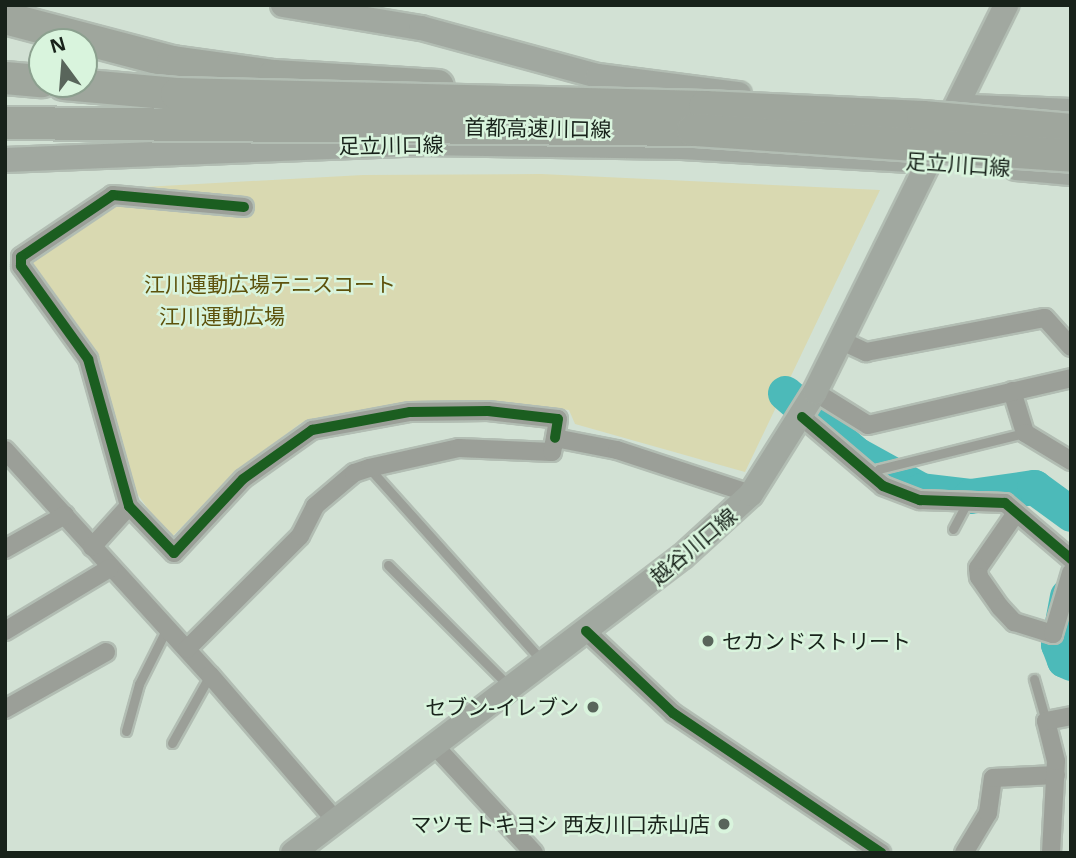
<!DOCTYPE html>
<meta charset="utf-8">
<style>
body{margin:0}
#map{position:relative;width:1076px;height:858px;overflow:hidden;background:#d2e1d4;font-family:"Noto Sans","Noto Sans JP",sans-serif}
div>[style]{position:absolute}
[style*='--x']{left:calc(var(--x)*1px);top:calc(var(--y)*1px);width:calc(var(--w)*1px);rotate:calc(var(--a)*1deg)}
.green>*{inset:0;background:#d9d9b1}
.river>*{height:35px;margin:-17.5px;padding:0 17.5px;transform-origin:17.5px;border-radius:17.5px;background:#4cbab9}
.roads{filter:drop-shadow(2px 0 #b2bdb3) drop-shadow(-2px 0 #b2bdb3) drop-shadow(0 2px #b2bdb3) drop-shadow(0 -2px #b2bdb3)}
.service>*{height:9px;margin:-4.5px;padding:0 4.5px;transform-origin:4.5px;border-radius:4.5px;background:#9b9f98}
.minor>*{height:18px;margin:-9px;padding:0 9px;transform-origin:9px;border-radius:9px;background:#9b9f98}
.secondary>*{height:24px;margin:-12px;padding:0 12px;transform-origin:12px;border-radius:12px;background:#a1a8a0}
.motorway>*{height:32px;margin:-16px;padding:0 16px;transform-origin:16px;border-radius:16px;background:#9fa69d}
.bridges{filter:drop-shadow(2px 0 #b2bdb3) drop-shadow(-2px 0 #b2bdb3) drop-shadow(0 2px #b2bdb3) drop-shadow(0 -2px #b2bdb3)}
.motorway-bridge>*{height:32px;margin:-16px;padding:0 16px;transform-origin:16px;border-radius:16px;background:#9fa69d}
.cycleway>*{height:10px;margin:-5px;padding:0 5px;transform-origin:5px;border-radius:5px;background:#1b5e20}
.dots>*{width:19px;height:19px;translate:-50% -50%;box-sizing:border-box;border:4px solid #d9f4dd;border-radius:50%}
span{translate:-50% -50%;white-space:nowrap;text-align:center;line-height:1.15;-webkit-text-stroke:5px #d9f4dd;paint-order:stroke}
.street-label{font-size:21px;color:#18221a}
.park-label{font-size:21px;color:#5d520c}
.poi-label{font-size:21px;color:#18221a}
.left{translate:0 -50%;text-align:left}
.right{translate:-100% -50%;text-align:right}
.frame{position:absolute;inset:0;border:7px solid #18221a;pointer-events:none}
.north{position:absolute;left:28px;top:28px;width:70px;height:70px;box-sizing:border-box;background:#d9f4dd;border:2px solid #8ca08f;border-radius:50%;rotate:344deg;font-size:19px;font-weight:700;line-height:28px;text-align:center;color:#18221a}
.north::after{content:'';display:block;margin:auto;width:24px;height:32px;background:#59655b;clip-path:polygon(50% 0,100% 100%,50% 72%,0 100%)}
</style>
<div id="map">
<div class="green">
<div style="clip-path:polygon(541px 174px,880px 190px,745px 472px,575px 424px,569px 410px,488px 403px,409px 404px,301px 423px,236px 472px,170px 539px,135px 491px,94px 353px,28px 263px,29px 255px,126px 188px,363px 175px)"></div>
</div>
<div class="river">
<div style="--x:785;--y:393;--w:94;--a:40.7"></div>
<div style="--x:856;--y:454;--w:74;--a:29"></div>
<div style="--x:921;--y:490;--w:49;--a:7"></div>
<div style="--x:970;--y:496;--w:65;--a:-8"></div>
<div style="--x:1034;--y:487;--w:46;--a:36.1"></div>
<div style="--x:1067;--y:596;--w:49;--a:100.6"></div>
<div style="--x:1058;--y:644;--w:17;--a:69"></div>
<div style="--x:1064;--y:660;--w:8;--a:23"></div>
</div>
<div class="roads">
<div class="service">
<div style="--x:369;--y:468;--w:261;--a:48.1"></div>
<div style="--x:872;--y:479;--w:12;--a:-55"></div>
<div style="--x:879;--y:469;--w:150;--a:-13.9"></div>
<div style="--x:953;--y:529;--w:30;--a:-62"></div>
<div style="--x:388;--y:565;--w:173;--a:45"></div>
<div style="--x:1034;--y:679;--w:44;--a:74.1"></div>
<div style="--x:126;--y:731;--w:49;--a:-74.5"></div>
<div style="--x:139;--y:684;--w:63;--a:-63.4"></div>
<div style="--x:172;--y:743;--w:78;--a:-60.8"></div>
</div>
<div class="minor">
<div style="--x:244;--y:207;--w:132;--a:-174.8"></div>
<div style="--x:113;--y:195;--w:111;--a:146"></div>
<div style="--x:21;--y:257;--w:9;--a:90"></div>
<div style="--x:21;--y:266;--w:115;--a:54.2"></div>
<div style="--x:88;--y:359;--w:153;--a:74.4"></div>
<div style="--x:129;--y:506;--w:65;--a:46.2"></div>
<div style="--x:174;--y:553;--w:101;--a:-47"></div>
<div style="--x:243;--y:479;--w:85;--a:-35.4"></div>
<div style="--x:312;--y:430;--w:100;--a:-10.4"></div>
<div style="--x:410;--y:412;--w:78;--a:-0.7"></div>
<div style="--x:488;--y:411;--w:70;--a:6.5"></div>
<div style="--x:558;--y:419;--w:19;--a:99"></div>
<div style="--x:840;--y:340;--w:29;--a:25"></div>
<div style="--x:866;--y:352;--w:182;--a:-10.8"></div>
<div style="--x:1045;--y:318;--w:39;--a:48"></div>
<div style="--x:1012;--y:391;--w:44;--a:72.8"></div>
<div style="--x:1025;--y:433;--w:54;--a:31.3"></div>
<div style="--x:815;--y:392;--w:62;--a:31.9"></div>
<div style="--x:868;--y:425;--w:208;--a:-13"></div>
<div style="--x:802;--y:417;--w:106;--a:40.4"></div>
<div style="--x:883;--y:486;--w:40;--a:21"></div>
<div style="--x:920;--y:500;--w:85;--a:2"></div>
<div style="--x:1005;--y:503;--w:87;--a:40.3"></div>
<div style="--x:5;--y:450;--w:304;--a:47.7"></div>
<div style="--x:210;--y:675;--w:193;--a:49.2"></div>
<div style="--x:1016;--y:513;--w:67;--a:124.6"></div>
<div style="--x:978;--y:568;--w:9;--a:84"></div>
<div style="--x:979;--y:577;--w:37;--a:55"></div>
<div style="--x:1000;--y:607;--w:21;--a:47"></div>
<div style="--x:1014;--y:622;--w:41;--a:17.1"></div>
<div style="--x:1053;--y:634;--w:64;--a:-73.6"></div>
<div style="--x:92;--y:547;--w:55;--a:-47.9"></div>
<div style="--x:5;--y:549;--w:69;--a:-29.5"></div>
<div style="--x:5;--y:631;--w:122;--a:-31"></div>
<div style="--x:586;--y:631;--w:120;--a:43.3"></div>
<div style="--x:673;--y:713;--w:251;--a:33.9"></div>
<div style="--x:187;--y:649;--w:160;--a:-45"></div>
<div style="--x:300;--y:536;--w:34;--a:-63"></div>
<div style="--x:315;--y:506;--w:51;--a:-40.2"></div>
<div style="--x:354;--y:473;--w:16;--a:-18"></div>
<div style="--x:369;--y:468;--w:92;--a:-12.5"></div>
<div style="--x:459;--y:448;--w:93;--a:2.5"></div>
<div style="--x:552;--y:452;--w:14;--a:-78"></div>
<div style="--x:555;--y:438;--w:63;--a:11"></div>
<div style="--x:617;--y:450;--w:141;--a:18.2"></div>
<div style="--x:5;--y:709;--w:116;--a:-29.4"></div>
<div style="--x:434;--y:745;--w:147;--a:47.2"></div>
<div style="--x:964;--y:853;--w:47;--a:-59"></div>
<div style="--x:988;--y:813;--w:35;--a:-82"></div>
<div style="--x:993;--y:778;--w:63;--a:-2.7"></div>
<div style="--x:1051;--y:853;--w:92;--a:-86.9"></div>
<div style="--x:1056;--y:761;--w:41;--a:-104"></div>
<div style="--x:1046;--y:721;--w:25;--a:-11"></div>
</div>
<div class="secondary">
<div style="--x:283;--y:5;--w:140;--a:9.5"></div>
<div style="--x:421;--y:28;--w:183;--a:15.2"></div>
<div style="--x:598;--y:76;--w:142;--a:7.3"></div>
<div style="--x:971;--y:107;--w:100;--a:2.3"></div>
<div style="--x:5;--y:160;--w:417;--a:-2.3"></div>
<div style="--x:422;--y:143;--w:260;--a:0.9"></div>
<div style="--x:682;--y:147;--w:228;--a:3.3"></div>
<div style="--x:1016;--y:168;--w:55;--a:5.2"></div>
<div style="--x:293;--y:853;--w:489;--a:-37.3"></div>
<div style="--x:682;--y:557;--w:93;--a:-42.4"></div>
<div style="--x:751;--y:494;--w:120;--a:-57.9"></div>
<div style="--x:815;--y:392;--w:432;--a:-63.7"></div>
</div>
<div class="motorway">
<div style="--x:5;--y:18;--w:174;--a:14.7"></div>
<div style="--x:173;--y:62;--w:102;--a:7.9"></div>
<div style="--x:274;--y:76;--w:164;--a:3.5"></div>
<div style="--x:5;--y:78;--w:37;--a:5"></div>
</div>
</div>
<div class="bridges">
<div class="motorway-bridge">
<div style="--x:64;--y:84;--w:113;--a:5.1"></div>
<div style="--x:177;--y:94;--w:528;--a:1.41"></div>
<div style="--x:705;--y:107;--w:218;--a:2.6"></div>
<div style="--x:923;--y:117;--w:149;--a:5"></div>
<div style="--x:5;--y:123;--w:688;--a:0.58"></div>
<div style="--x:693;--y:130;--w:379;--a:3.9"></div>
</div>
</div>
<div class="cycleway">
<div style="--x:244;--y:207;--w:132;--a:-174.8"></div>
<div style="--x:113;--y:195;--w:111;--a:146"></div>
<div style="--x:21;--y:257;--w:9;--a:90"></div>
<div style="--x:21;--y:266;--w:115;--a:54.2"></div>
<div style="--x:88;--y:359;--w:153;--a:74.4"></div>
<div style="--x:129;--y:506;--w:65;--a:46.2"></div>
<div style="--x:174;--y:553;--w:101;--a:-47"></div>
<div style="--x:243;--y:479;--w:85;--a:-35.4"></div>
<div style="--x:312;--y:430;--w:100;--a:-10.4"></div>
<div style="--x:410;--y:412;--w:78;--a:-0.7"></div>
<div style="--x:488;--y:411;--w:70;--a:6.5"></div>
<div style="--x:558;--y:419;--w:19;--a:99"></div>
<div style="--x:802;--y:417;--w:106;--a:40.4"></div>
<div style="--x:883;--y:486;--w:40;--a:21"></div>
<div style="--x:920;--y:500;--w:85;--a:2"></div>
<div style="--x:1005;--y:503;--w:87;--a:40.3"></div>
<div style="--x:586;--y:631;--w:120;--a:43.3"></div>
<div style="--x:673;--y:713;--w:251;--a:33.9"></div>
</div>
<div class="dots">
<div style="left:708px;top:641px;background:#59655b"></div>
<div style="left:593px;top:707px;background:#59655b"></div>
<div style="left:724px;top:824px;background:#59655b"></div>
</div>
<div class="street-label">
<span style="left:538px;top:128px;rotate:1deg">首都高速川口線</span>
<span style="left:391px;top:145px;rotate:-1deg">足立川口線</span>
<span style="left:958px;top:164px;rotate:4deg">足立川口線</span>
<span style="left:693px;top:546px;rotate:-40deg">越谷川口線</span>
</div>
<div class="park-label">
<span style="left:270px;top:284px">江川運動広場テニスコート</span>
<span style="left:222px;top:316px">江川運動広場</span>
</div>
<div class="poi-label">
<span class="left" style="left:722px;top:641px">セカンドストリート</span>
<span class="right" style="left:579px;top:707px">セブン-イレブン</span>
<span class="right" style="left:710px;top:824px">マツモトキヨシ 西友川口赤山店</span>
</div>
<div class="frame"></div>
<div class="north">N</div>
</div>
